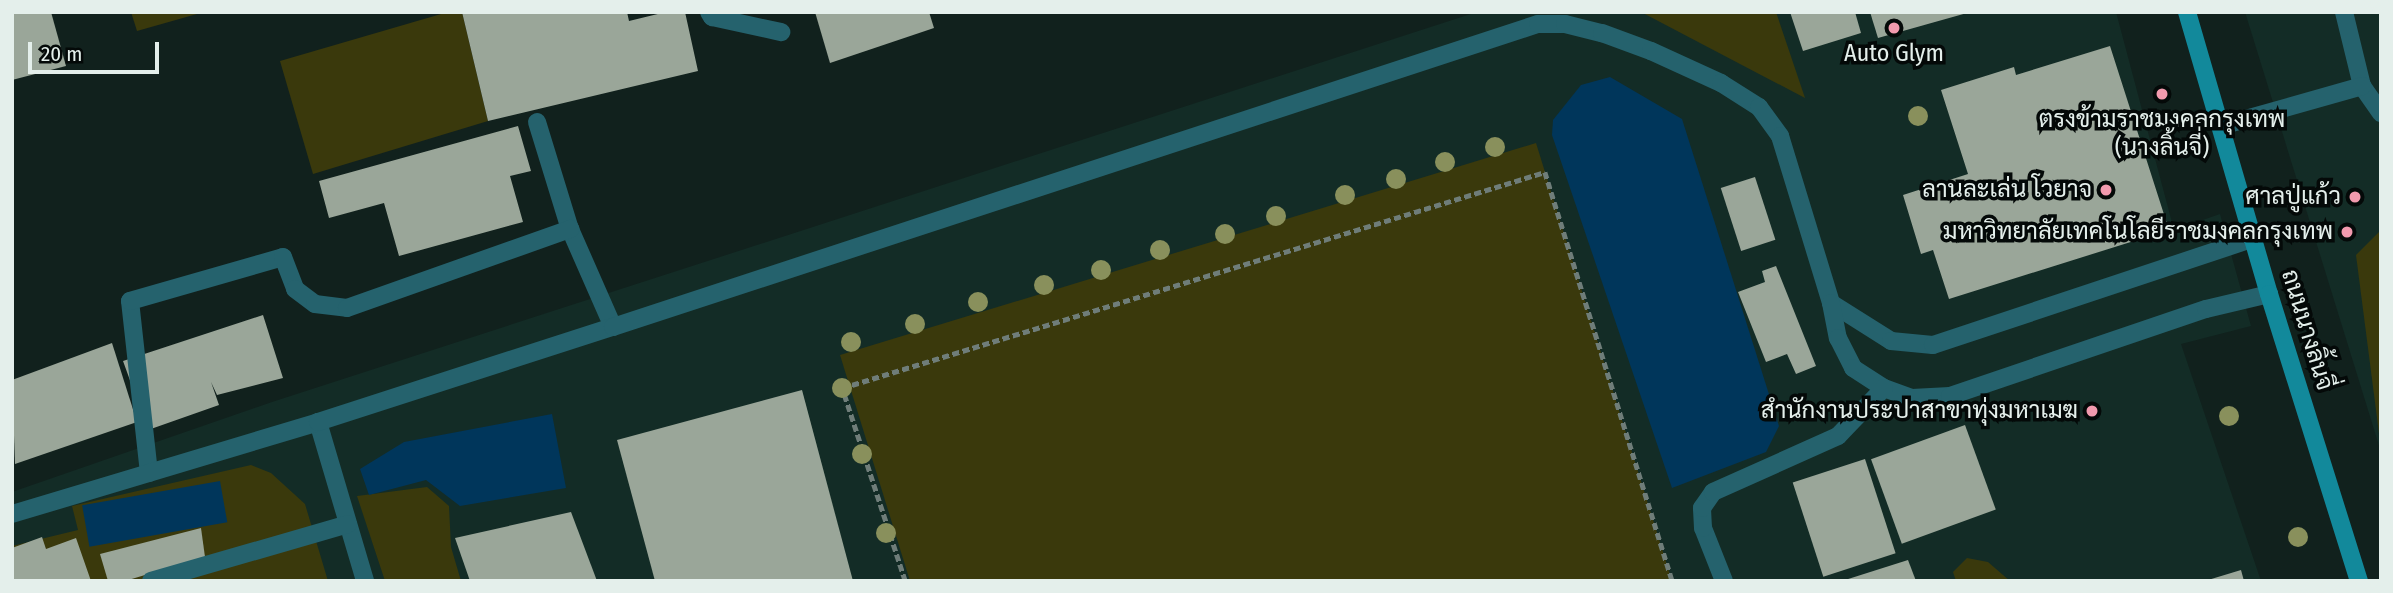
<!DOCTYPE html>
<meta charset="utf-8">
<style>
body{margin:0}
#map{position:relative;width:2393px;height:593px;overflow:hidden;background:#11211d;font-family:"Fira Sans Condensed",Sarabun,sans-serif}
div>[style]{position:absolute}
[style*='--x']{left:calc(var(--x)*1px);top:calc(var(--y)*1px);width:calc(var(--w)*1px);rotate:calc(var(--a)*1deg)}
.built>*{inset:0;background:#132c26}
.green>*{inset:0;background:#3a390c}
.water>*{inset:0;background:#00365b;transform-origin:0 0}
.building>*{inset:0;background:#9aa699;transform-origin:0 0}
.path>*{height:4.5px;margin-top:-2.25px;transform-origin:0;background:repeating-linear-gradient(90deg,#6f7d79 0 7px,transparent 0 10.5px)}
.service>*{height:18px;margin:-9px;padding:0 9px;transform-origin:9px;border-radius:9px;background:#25626d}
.secondary>*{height:18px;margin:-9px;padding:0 9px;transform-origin:9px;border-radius:9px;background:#12899b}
.trees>*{width:20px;height:20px;margin:-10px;border-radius:50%;background:#89905c}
.dots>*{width:19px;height:19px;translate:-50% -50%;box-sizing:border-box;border:4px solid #040908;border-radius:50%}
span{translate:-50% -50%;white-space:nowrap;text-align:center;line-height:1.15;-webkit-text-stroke:7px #040908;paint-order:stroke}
.poi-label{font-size:24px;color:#e4efeb}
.right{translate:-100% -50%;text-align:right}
.street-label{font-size:24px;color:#e4efeb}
.frame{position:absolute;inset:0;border:14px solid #e4efeb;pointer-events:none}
.scale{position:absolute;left:28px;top:42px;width:131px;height:32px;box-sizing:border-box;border:4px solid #e4efeb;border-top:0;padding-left:9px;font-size:21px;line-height:24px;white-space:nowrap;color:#e4efeb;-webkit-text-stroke:5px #040908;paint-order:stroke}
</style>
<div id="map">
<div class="built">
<div style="clip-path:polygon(1477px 12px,2116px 12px,2174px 230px,2220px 214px,2251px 326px,2181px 344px,2261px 581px,12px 581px,12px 492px,272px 402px)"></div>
<div style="clip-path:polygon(2245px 12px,2381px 12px,2381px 452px)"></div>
</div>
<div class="green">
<div style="clip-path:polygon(131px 12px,204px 12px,137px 31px)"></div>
<div style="clip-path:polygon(448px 12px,462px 12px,488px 121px,313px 174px,280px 61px)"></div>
<div style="clip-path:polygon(1641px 12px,1776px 12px,1805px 98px)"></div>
<div style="clip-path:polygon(1536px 143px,1672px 581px,910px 581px,840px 355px)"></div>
<div style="clip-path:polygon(2381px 230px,2381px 449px,2356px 255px)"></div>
<div style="clip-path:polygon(251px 465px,271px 473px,305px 504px,328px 581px,12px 581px,12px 546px,78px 530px,72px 506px)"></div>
<div style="clip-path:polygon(427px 487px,449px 506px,451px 547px,461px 581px,385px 581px,357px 496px)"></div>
<div style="clip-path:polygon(1967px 558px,1988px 562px,2010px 581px,1956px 581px,1953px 572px)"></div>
</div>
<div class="water">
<div style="clip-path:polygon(1610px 77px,1682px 119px,1779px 426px,1766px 452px,1672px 488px,1552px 135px,1553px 120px,1581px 85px)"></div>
<div style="clip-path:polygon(552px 414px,566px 488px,460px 506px,426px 480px,369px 495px,360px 469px,404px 442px)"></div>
<div style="left:220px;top:481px;width:42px;height:140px;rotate:80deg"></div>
</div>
<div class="building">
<div style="clip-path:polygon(12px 12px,51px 12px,66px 66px,12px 80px)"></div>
<div style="clip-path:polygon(462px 12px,627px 12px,629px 21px,666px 12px,685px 12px,698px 71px,488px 121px)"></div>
<div style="clip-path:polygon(815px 12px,929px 12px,934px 28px,830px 63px)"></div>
<div style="clip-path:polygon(1790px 12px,1855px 12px,1861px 33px,1803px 51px)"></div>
<div style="clip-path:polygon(1870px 12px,1966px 12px,1967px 13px,1878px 38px)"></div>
<div style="clip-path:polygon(2110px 46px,2169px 230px,1949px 299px,1933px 250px,1921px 254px,1903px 195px,1968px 174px,1941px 90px,2014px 67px,2016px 75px)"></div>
<div style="clip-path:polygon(518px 126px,531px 171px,510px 176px,523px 222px,399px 256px,384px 203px,329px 218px,319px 181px)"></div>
<div style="left:1755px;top:177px;width:66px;height:36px;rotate:72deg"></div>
<div style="clip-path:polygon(1776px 266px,1816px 366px,1796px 374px,1787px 354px,1766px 362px,1738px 292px,1765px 282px,1762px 271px)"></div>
<div style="clip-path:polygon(263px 315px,283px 378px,217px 395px,211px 382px,219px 405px,148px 430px,123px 361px)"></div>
<div style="clip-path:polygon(112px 343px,137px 422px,15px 464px,12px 380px)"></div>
<div style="clip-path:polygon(802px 390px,853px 581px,655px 581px,617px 440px)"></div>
<div style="left:1965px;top:425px;width:90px;height:100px;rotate:70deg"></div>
<div style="left:1865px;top:459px;width:99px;height:76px;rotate:72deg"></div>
<div style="clip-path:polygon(571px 512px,597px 581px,470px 581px,455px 538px)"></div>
<div style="clip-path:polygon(201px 528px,205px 557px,125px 581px,108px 581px,100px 554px)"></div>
<div style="clip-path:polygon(42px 537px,46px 549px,76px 538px,91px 581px,12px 581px,12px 548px)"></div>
<div style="clip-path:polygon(1908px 560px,1916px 581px,1845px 581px,1845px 580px)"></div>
<div style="clip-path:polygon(2241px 570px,2244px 581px,2208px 581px,2208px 580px)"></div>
</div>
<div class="path">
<div style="--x:905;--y:581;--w:203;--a:-108.1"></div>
<div style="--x:842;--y:388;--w:735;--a:-17.08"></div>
<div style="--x:1545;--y:172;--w:428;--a:72.7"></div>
</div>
<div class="service">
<div style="--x:709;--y:12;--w:6;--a:59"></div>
<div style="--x:712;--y:17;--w:71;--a:12.3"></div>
<div style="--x:2344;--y:12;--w:76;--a:76.3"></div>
<div style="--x:2362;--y:86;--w:33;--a:55"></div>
<div style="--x:537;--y:122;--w:112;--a:72.9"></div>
<div style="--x:570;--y:229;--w:107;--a:66.3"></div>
<div style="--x:2221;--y:126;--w:147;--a:-15.8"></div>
<div style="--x:1831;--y:303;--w:71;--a:32.3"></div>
<div style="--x:1891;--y:341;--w:42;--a:5.4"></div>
<div style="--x:1933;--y:345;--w:338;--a:-18.4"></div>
<div style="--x:318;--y:422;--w:166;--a:73.5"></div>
<div style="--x:149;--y:473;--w:173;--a:-96.3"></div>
<div style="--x:130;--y:301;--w:159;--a:-16"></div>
<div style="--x:283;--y:257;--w:34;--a:69"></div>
<div style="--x:295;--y:289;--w:25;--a:37"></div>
<div style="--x:315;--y:304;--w:32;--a:7"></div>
<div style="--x:347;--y:308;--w:237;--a:-19.5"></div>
<div style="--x:12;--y:514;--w:320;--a:-16.7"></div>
<div style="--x:318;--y:422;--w:310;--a:-17.9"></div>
<div style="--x:613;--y:327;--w:973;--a:-18.14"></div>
<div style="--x:1538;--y:24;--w:27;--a:0"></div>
<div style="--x:1565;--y:24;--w:38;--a:14"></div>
<div style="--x:1602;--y:33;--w:52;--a:20.2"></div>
<div style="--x:1651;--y:51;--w:77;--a:24.6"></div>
<div style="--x:1721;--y:83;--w:45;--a:32.3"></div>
<div style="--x:1759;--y:107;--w:36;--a:54"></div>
<div style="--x:1780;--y:136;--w:175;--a:73"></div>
<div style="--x:1831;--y:303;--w:36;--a:79"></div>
<div style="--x:1838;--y:338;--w:34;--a:63"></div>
<div style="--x:1853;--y:368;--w:37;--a:33"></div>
<div style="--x:1884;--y:388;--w:30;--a:20"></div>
<div style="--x:1912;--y:398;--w:38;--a:-3"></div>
<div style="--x:1950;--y:396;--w:270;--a:-18.8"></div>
<div style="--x:2206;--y:309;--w:65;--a:-13.4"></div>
<div style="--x:151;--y:581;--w:205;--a:-16.1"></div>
<div style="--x:1724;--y:581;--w:57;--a:-111.6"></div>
<div style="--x:1703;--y:528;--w:20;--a:-93"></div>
<div style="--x:1702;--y:508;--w:19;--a:-55"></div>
<div style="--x:1713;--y:492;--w:137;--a:-24.1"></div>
<div style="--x:1838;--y:436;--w:66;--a:-46.2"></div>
</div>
<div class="secondary">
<div style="--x:2187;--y:12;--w:294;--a:73.8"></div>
<div style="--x:2269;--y:294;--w:301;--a:72.6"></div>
</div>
<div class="trees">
<div style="left:1918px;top:116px"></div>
<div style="left:1495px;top:147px"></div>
<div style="left:1445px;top:162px"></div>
<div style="left:1396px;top:179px"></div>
<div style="left:1345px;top:195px"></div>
<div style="left:1276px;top:216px"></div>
<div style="left:1225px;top:234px"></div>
<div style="left:1160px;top:250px"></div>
<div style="left:1101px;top:270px"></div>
<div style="left:1044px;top:285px"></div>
<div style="left:978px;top:302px"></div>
<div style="left:915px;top:324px"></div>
<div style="left:851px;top:342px"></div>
<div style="left:842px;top:388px"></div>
<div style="left:2229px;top:416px"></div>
<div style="left:862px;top:454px"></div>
<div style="left:886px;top:533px"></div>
<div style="left:2298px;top:537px"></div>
</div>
<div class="dots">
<div style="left:1894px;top:28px;background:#f29aae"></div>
<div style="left:2162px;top:94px;background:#f29aae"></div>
<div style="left:2106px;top:190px;background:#f29aae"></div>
<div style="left:2355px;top:197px;background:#f29aae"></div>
<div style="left:2347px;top:232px;background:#f29aae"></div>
<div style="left:2092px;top:411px;background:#f29aae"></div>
</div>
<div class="poi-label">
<span style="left:1894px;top:54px">Auto Glym</span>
<span style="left:2162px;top:134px">ตรงข้ามราชมงคลกรุงเทพ<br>(นางลิ้นจี่)</span>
<span class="right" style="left:2092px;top:190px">ลานละเล่น โวยาจ</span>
<span class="right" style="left:2341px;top:197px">ศาลปู่แก้ว</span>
<span class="right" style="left:2333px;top:232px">มหาวิทยาลัยเทคโนโลยีราชมงคลกรุงเทพ</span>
<span class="right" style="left:2078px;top:411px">สำนักงานประปาสาขาทุ่งมหาเมฆ</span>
</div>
<div class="street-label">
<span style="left:2307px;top:330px;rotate:73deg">ถนนนางลิ้นจี่</span>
</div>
<div class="frame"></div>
<div class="scale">20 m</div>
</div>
